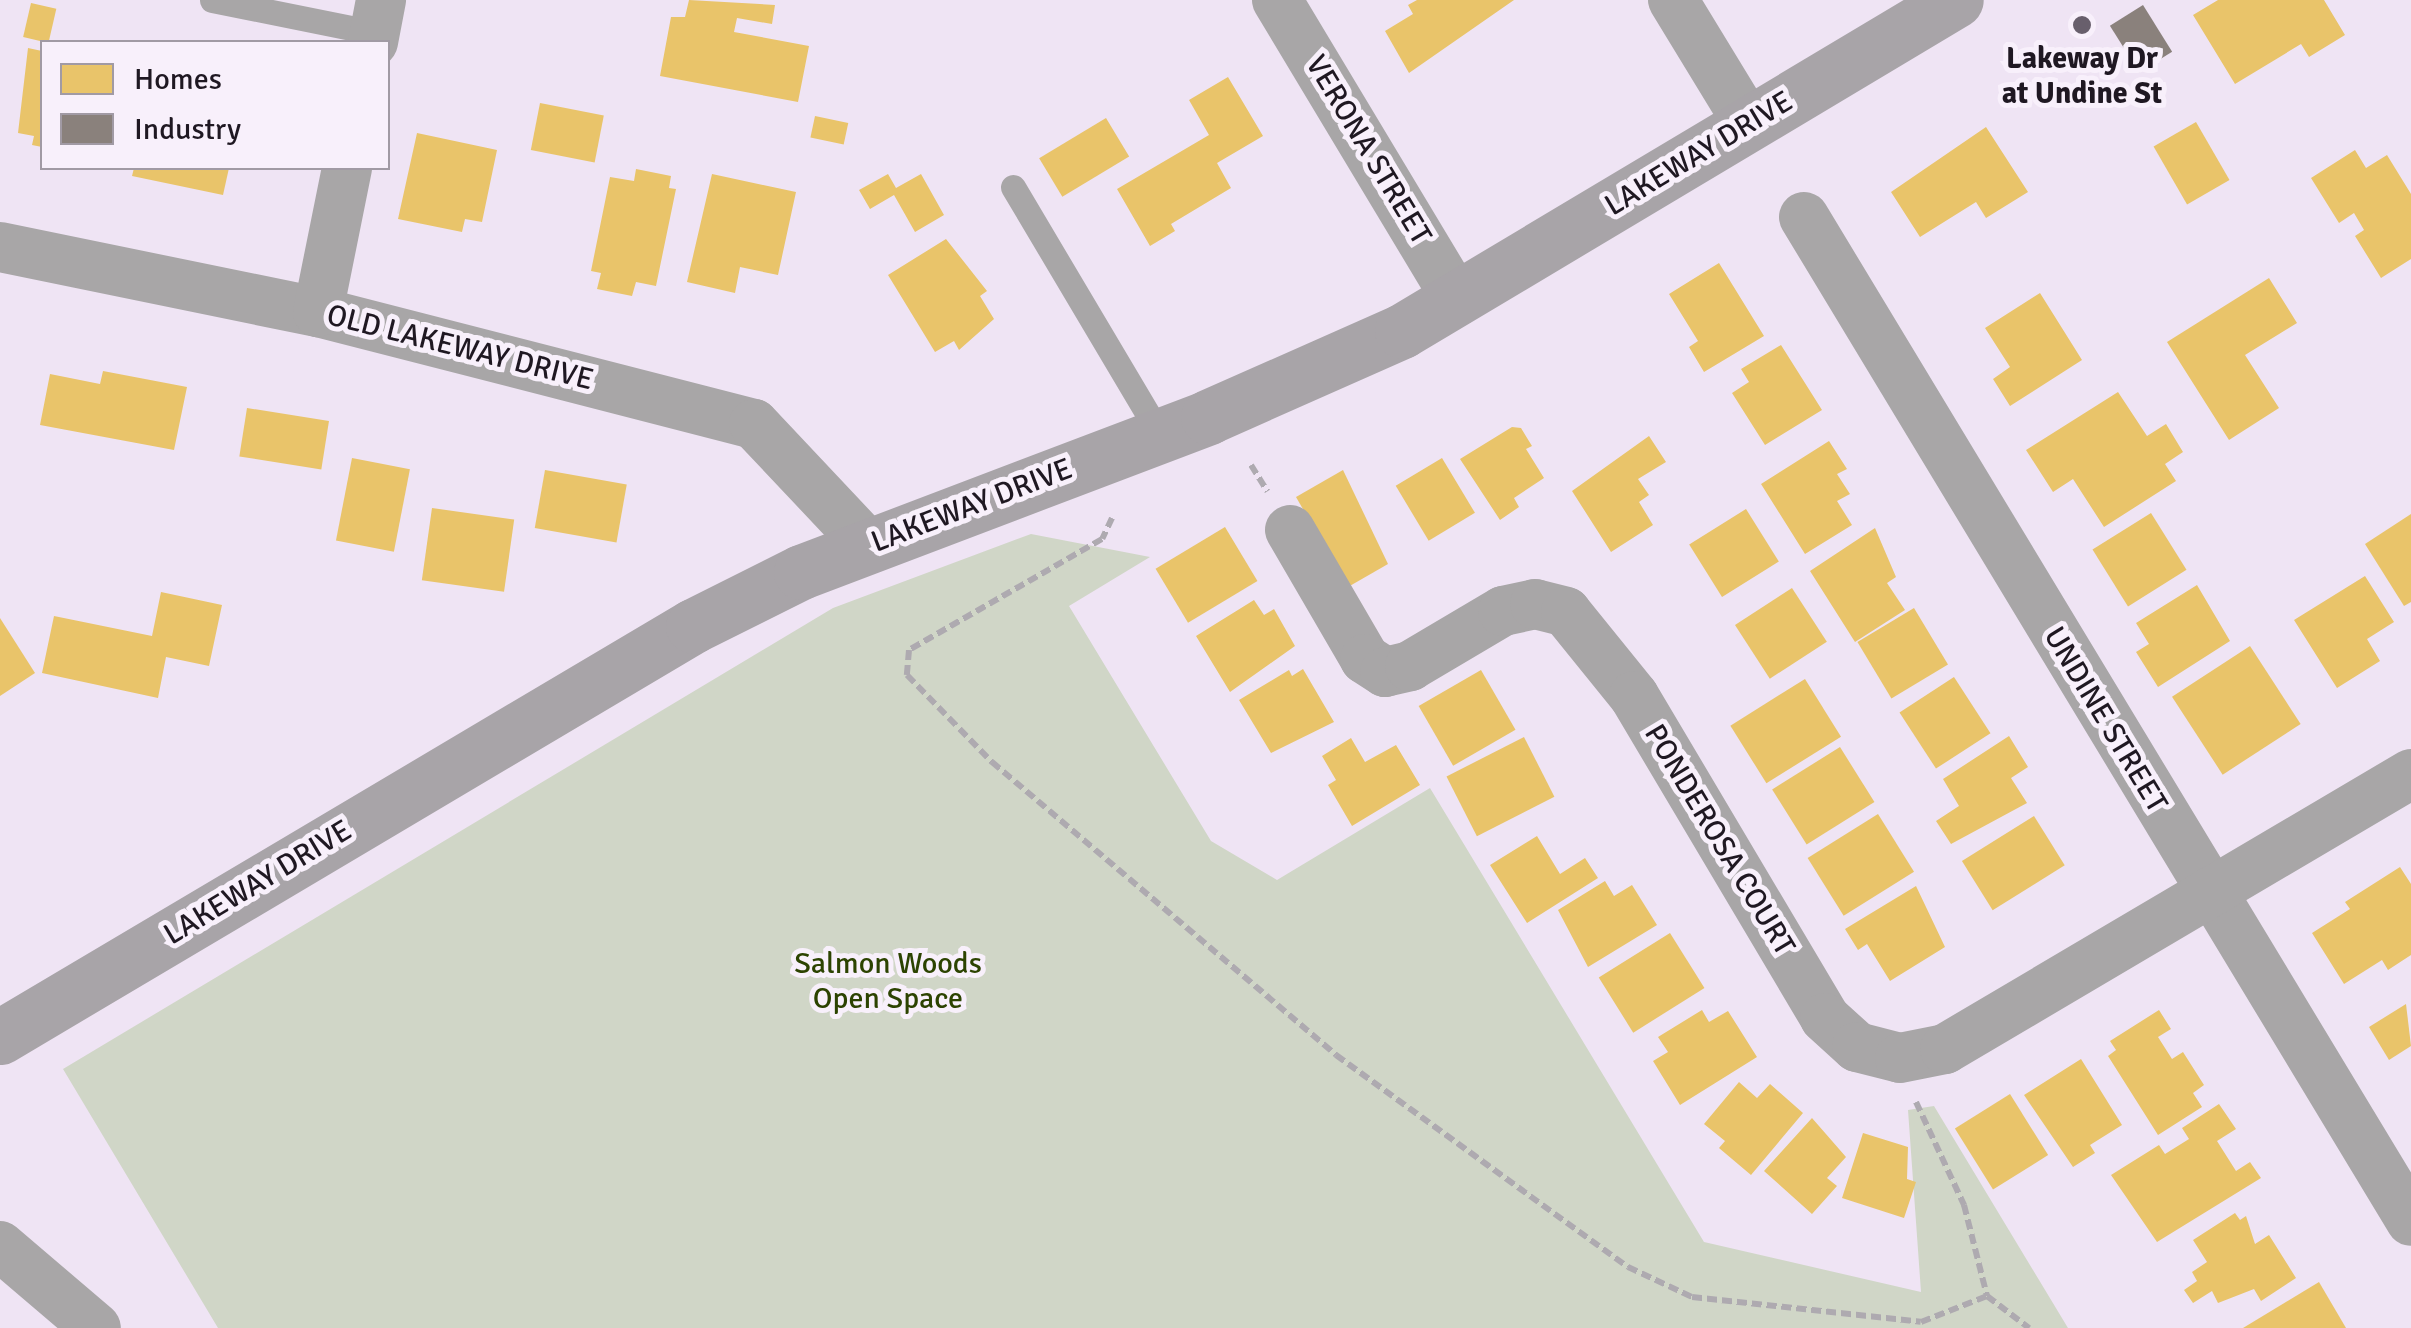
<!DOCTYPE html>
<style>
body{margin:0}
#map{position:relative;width:2411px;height:1328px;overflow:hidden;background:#efe4f4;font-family:Signika,sans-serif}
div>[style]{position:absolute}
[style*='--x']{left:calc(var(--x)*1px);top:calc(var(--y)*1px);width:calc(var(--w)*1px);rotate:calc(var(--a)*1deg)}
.green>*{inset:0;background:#d0d6c7}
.homes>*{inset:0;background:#e9c46a;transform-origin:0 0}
.industry>*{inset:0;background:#8a817c;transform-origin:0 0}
.path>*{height:6px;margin-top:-3px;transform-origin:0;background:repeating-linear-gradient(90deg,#aeaab0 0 10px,transparent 0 15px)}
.lane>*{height:25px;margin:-12.5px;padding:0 12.5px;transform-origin:12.5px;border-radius:12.5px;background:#a8a6a7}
.street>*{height:50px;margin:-25px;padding:0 25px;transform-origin:25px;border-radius:25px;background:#a8a6a7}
.secondary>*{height:55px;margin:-27.5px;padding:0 27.5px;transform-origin:27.5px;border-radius:27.5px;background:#a8a4a8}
.dots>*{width:28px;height:28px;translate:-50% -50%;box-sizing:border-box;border:5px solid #f8f0fb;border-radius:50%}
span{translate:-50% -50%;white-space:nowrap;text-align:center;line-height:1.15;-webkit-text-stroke:10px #f8f0fb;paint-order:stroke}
.poi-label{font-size:30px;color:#1f1822;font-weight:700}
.street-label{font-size:30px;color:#1f1822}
.park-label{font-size:30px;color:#2c4301}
.legend{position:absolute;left:40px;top:40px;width:350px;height:130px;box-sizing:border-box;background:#f8f0fb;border:2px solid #a19aa4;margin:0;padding:12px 18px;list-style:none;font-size:30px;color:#1f1822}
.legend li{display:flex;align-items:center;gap:20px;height:50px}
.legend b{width:50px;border:2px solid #a19aa4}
</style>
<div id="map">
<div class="green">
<div style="clip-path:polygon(1031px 534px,1150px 557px,1069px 606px,1211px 841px,1277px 880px,1430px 788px,1704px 1242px,1921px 1292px,1908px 1110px,1934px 1106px,2068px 1328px,218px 1328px,63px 1069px,833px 608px)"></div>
</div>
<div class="homes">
<div style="clip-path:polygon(689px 0,775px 5px,772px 24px,737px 18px,734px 32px,809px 46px,798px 102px,660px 76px,671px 17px,685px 17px)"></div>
<div style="clip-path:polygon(1417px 0,1514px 0,1409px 73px,1385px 31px,1413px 14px,1408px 5px)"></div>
<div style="clip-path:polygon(2218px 0,2324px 0,2345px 35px,2309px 57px,2301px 44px,2235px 84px,2193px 15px)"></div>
<div style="left:31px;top:3px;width:26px;height:35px;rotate:13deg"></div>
<div style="clip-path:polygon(28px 48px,42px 51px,42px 147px,32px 145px,34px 136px,18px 133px)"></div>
<div style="clip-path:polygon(1228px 77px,1263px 136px,1217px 163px,1231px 188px,1171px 224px,1175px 231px,1150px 246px,1117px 189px,1209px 135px,1189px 100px)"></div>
<div style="left:540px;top:103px;width:65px;height:48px;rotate:11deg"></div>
<div style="left:815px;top:116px;width:34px;height:22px;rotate:12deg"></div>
<div style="left:1106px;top:118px;width:45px;height:78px;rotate:59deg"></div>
<div style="left:2196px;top:122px;width:67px;height:49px;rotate:60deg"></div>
<div style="clip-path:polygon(1986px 127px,2028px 192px,1986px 218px,1976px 202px,1920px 237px,1891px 192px)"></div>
<div style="clip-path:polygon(417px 133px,497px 150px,482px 222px,465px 219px,462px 232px,398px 219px)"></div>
<div style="clip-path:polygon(2355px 150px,2366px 168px,2387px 155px,2411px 194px,2411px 259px,2381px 278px,2355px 236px,2364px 230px,2354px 213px,2339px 223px,2311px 178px)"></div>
<div style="clip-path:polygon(134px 168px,229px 168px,223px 195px,132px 176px)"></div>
<div style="clip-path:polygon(636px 169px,671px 176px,669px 188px,676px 189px,656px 286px,636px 282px,632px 296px,597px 289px,601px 273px,591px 271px,610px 177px,634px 181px)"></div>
<div style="clip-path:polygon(712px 174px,796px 192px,778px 275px,740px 267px,735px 293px,687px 282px)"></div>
<div style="clip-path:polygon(888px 174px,896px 188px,921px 174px,944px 215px,915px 232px,894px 195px,870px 209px,859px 190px)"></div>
<div style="clip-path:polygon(946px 239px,987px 291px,980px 296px,994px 319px,959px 350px,954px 341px,935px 352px,888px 275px)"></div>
<div style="clip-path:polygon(1719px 263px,1764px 336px,1704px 372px,1689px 347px,1698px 341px,1669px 294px)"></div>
<div style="clip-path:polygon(2269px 278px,2297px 323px,2245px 355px,2279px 408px,2229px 440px,2167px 342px)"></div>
<div style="clip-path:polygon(2040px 293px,2082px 360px,2010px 406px,1993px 379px,2010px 367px,1985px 328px)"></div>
<div style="clip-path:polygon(1781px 345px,1822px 410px,1765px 445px,1732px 393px,1749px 382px,1741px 369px)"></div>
<div style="clip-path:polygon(103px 371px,187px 387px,174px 450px,40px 425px,50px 374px,100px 384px)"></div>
<div style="clip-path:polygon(2118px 392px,2147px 436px,2166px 424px,2183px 452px,2165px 464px,2176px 481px,2104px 527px,2073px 479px,2053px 492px,2026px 450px)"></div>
<div style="left:247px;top:408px;width:83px;height:49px;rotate:9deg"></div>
<div style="clip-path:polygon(1512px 427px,1521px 428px,1532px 446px,1526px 449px,1544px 478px,1514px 498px,1519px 507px,1500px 520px,1460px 459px)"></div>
<div style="clip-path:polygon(1649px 436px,1666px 462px,1638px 479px,1649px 495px,1639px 502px,1653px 525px,1611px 552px,1572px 491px)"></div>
<div style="clip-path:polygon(1829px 441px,1847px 469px,1837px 474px,1850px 494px,1837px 501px,1852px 525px,1805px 554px,1761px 484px)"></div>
<div style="left:352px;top:458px;width:59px;height:84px;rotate:11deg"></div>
<div style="left:1442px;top:458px;width:64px;height:54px;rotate:59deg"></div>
<div style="left:545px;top:470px;width:83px;height:59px;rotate:10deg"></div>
<div style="clip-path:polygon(1343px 470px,1388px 564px,1348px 587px,1296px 497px)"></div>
<div style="left:432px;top:508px;width:83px;height:73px;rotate:8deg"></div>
<div style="left:1746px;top:509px;width:62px;height:67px;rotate:58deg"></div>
<div style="left:2151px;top:513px;width:67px;height:69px;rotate:58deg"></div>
<div style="clip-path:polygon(2411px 514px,2411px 602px,2404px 606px,2365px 544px)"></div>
<div style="left:1225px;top:527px;width:63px;height:81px;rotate:59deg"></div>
<div style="clip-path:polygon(1875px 528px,1896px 577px,1887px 583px,1905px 610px,1855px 642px,1810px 571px)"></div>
<div style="clip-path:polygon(2365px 576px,2394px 622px,2367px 639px,2380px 661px,2337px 688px,2294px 620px)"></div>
<div style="clip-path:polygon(2197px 585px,2230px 641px,2158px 687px,2136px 652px,2149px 644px,2136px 623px)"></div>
<div style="left:1792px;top:588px;width:64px;height:68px;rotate:57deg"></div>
<div style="clip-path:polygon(161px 592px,222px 605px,209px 666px,166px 657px,158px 698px,42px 673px,54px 616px,152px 636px)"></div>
<div style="clip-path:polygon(1254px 600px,1264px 615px,1274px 609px,1295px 646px,1230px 692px,1196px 636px)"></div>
<div style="left:1914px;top:608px;width:66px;height:66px;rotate:59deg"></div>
<div style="clip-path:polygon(0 618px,35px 673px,0 696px)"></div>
<div style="left:2250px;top:646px;width:93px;height:93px;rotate:57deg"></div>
<div style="clip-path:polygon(1303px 669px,1334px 722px,1271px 753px,1239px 700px,1289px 670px,1292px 676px)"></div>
<div style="left:1481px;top:670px;width:69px;height:72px;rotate:60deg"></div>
<div style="left:1954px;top:677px;width:67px;height:65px;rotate:57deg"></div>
<div style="left:1805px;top:679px;width:68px;height:88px;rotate:58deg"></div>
<div style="clip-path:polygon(2009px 736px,2028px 767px,2011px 778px,2027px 803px,1951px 844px,1936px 821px,1959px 806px,1943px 779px)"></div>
<div style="left:1524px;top:737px;width:67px;height:87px;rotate:63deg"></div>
<div style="clip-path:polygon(1351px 738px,1365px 762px,1396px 745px,1420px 785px,1352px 826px,1328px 785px,1336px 780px,1322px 756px)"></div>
<div style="left:1840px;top:747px;width:65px;height:80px;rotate:58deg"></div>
<div style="left:1878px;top:814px;width:68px;height:83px;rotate:58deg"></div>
<div style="left:2034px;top:816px;width:58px;height:85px;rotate:58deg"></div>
<div style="clip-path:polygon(1537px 836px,1560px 874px,1585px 858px,1598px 878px,1527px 923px,1490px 865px)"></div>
<div style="clip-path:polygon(2400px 867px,2411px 884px,2411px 955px,2388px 970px,2382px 960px,2344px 984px,2312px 933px,2350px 909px,2345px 902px)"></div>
<div style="clip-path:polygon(1605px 881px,1614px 896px,1632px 885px,1657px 925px,1588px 967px,1558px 910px)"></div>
<div style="clip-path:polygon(1916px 886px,1945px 947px,1890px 981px,1867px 944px,1858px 950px,1845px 929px)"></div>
<div style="left:1670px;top:933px;width:65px;height:84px;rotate:58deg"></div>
<div style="clip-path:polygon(2406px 1004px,2411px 1046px,2389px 1060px,2369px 1027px)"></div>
<div style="clip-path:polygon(1702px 1010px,1709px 1022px,1728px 1011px,1757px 1057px,1680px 1105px,1653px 1061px,1668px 1052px,1658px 1037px)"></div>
<div style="clip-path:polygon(2159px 1010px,2171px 1029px,2158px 1037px,2172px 1059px,2183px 1052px,2204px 1085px,2193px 1093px,2202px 1107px,2158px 1135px,2108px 1056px,2116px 1050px,2110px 1041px)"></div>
<div style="clip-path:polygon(2081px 1059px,2122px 1125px,2090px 1145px,2095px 1153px,2073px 1167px,2024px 1095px)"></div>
<div style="clip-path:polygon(1739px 1082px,1757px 1098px,1770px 1084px,1803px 1113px,1751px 1175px,1719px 1148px,1725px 1141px,1704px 1124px)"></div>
<div style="left:2010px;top:1094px;width:72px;height:65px;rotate:58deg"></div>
<div style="clip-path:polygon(2219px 1104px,2236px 1129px,2217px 1141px,2236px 1171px,2250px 1162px,2261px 1178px,2157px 1242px,2111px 1175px,2159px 1145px,2165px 1154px,2189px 1139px,2182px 1128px)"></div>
<div style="clip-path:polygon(1812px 1118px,1846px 1157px,1827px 1178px,1837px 1186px,1812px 1214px,1764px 1171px)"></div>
<div style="clip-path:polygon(1863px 1133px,1908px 1147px,1907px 1179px,1916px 1182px,1904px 1218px,1842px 1198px)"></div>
<div style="clip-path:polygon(2235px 1213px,2240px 1220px,2246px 1216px,2255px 1244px,2269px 1235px,2296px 1278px,2261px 1301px,2254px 1289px,2218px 1303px,2212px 1291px,2193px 1303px,2184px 1290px,2197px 1281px,2192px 1272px,2207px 1262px,2193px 1240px)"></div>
<div style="clip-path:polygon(2319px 1282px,2346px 1328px,2243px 1328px)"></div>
</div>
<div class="industry">
<div style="left:2143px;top:5px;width:55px;height:39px;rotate:58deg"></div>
</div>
<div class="path">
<div style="--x:1251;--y:465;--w:31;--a:58"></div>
<div style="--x:1112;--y:518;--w:23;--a:115"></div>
<div style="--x:1102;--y:539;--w:223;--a:150.1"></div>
<div style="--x:909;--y:650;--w:25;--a:95"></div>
<div style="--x:907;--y:675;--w:122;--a:45.7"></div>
<div style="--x:992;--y:762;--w:452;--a:40.4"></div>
<div style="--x:1336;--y:1055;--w:361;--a:36"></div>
<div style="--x:1628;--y:1267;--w:71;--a:25.1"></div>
<div style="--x:1692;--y:1297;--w:230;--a:6.2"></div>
<div style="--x:1921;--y:1322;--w:71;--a:-21.5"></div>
<div style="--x:1987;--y:1296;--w:53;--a:37.3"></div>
<div style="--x:1916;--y:1102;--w:114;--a:65"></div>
<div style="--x:1964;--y:1205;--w:94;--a:75.8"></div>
</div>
<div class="lane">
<div style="--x:212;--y:0;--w:166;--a:11.4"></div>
<div style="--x:1013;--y:187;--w:290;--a:59.3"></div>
</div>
<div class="street">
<div style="--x:1277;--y:0;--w:351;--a:59"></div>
<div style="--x:1673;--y:0;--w:144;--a:58.6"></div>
<div style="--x:373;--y:42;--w:43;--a:-79.2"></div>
<div style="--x:1804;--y:217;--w:1173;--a:58.84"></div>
<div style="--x:0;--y:247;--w:325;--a:11.6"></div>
<div style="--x:318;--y:312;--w:450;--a:14.4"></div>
<div style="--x:754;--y:424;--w:166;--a:46.7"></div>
<div style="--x:318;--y:312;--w:147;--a:-78.6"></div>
<div style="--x:1290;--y:530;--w:149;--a:59.8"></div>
<div style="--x:1365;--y:659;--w:24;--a:33"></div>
<div style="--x:1385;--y:672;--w:26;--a:-13"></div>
<div style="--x:1410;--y:666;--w:108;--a:-30.6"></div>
<div style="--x:1503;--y:611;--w:33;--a:-12"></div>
<div style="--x:1535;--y:604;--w:32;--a:14"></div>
<div style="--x:1566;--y:612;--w:108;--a:51"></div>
<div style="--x:1634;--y:696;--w:374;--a:59.3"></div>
<div style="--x:1825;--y:1018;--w:43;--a:42.2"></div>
<div style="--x:1857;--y:1047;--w:44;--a:14.3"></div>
<div style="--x:1900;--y:1058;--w:46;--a:-11.3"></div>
<div style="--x:1945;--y:1049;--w:541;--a:-30.55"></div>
<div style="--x:0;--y:1246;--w:126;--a:40.5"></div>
</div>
<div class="secondary">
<div style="--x:0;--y:1037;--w:806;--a:-30.67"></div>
<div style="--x:693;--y:626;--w:121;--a:-26.6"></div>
<div style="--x:801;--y:572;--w:436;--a:-20.8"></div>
<div style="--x:1208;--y:417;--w:212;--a:-23.9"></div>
<div style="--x:1402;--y:331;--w:645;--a:-30.86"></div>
</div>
<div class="dots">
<div style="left:2082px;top:25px;background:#685f6c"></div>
</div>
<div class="poi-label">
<span style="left:2082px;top:76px">Lakeway Dr<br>at Undine St</span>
</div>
<div class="street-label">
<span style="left:1368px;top:150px;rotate:59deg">VERONA STREET</span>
<span style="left:1699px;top:154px;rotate:-31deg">LAKEWAY DRIVE</span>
<span style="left:460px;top:348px;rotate:14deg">OLD LAKEWAY DRIVE</span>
<span style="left:972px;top:506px;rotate:-21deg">LAKEWAY DRIVE</span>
<span style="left:2105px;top:720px;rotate:59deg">UNDINE STREET</span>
<span style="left:1719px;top:840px;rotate:59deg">PONDEROSA COURT</span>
<span style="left:258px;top:883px;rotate:-31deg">LAKEWAY DRIVE</span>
</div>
<div class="park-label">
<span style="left:888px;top:981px">Salmon Woods<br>Open Space</span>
</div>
<ul class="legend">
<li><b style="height:28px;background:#e9c46a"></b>Homes</li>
<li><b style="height:28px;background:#8a817c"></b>Industry</li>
</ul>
</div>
